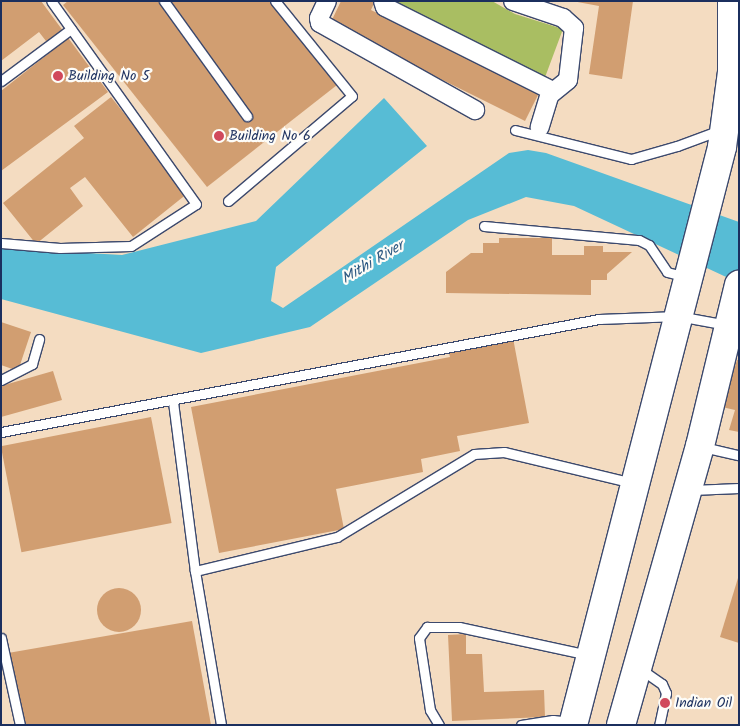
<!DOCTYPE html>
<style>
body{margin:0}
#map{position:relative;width:740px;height:726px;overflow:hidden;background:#f4dcc1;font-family:Kalam,sans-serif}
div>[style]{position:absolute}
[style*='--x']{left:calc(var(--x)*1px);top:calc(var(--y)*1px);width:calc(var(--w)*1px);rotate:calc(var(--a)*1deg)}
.green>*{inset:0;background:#a9be62}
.water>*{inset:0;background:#57bcd5}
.building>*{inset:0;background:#d19e71;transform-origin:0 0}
.round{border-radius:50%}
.roads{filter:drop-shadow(1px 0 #3c496d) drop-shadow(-1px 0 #3c496d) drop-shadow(0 1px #3c496d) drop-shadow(0 -1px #3c496d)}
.service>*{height:9px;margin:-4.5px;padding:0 4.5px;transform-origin:4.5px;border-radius:4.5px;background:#fff}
.minor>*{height:18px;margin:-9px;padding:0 9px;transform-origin:9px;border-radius:9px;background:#fff}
.primary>*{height:28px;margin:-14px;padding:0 14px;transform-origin:14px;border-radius:14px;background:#fff}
.dots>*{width:14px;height:14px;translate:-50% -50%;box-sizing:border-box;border:2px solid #fdfcf7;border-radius:50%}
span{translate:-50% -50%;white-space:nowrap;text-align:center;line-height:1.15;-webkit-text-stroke:4.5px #fdfcf7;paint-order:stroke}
.poi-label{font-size:14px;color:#1b2f5e}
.left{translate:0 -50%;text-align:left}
.water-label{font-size:15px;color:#2d5982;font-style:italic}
.frame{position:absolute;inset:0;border:2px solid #1b2f5e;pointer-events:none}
</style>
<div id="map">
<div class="green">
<div style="clip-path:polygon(492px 1px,515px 14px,563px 29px,544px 80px,396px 2px)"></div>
</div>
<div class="water">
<div style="clip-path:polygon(384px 98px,427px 146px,276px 267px,271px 301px,283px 308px,509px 153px,528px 150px,546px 153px,739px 222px,739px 283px,574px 206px,526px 197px,468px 220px,310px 327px,201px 353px,1px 299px,1px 248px,122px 255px,256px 221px)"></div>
</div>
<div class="building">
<div style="clip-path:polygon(1px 1px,41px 1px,108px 92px,1px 171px,1px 91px,53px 50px,39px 32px,1px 61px)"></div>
<div style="clip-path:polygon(68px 1px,271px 1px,337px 85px,207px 187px,63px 5px)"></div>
<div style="clip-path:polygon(341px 1px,375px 1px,371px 10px,539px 93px,525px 121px,330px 24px)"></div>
<div style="clip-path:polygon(572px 1px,633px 1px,622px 79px,589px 74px,599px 6px)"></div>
<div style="clip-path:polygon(111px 97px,188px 193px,133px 237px,85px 177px,70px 188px,83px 206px,36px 244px,3px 203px,84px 138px,74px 126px)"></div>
<div style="clip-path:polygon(499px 238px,552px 238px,552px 255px,584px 255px,584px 246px,603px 246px,603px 252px,632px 252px,607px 274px,607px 280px,591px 280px,591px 295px,446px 293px,446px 272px,471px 253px,483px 253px,483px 243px,499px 243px)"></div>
<div style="clip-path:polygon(1px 322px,31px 332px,18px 371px,1px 365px)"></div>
<div style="clip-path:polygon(513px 338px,529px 423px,457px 436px,460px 451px,421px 459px,423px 472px,336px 489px,344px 529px,219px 553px,191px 407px,450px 357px,448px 350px)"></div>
<div style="clip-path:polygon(737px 360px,739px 360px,739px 432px,729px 430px,735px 410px,722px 407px)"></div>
<div style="clip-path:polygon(53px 371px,62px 400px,1px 417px,1px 386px)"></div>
<div style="left:151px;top:417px;width:108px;height:153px;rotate:79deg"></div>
<div style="clip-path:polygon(738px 578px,739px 578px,739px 643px,720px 637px)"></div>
<div class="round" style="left:97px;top:588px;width:44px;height:44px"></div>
<div style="clip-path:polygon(192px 621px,211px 725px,21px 725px,8px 653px)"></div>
<div style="clip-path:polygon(466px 634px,466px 654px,482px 654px,484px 692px,544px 690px,545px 717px,452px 721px,448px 635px)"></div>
</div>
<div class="roads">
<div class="service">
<div style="--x:164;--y:1;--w:142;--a:54.2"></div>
<div style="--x:1;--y:81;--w:87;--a:-36.6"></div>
<div style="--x:515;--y:130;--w:120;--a:14"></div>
<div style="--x:631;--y:159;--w:48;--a:-15.8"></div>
<div style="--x:677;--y:146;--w:46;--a:-20.4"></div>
<div style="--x:228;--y:201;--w:162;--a:-40.3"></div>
<div style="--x:352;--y:96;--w:122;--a:-129"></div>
<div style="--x:484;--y:226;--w:156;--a:5.2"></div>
<div style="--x:639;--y:240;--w:11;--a:27"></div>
<div style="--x:649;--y:245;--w:32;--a:56"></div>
<div style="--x:667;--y:272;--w:21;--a:14"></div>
<div style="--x:1;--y:243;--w:59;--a:4.8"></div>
<div style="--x:60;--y:248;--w:71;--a:-1.6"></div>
<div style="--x:131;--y:246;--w:77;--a:-32.9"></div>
<div style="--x:196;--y:204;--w:249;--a:-125.5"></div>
<div style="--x:1;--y:380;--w:35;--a:-27"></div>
<div style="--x:32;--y:364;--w:26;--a:-74"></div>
<div style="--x:173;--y:402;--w:170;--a:82.6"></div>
<div style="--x:195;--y:571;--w:146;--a:-13.5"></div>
<div style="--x:337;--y:537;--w:160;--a:-31.2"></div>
<div style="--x:474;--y:454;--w:30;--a:-4"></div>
<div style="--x:504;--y:452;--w:133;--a:13.5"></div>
<div style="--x:1;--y:432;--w:609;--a:-10.7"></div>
<div style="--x:599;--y:319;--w:79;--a:-2.2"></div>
<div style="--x:678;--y:316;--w:50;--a:10.4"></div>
<div style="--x:703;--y:447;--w:37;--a:13"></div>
<div style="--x:692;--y:490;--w:47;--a:-2.4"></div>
<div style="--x:195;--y:571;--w:156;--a:80.4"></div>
<div style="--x:1;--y:638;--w:89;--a:77.7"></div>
<div style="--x:639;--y:668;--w:28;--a:35"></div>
<div style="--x:662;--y:684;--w:10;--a:66"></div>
<div style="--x:666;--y:693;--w:33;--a:102"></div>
<div style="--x:439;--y:725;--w:17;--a:-121"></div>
<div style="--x:430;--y:710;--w:73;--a:-98.7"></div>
<div style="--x:419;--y:638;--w:14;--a:-54"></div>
<div style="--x:427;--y:627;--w:32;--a:0"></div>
<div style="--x:459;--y:627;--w:132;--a:12.2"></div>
<div style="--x:521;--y:725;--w:32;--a:-9"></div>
<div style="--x:553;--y:720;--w:17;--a:7"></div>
</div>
<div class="minor">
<div style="--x:327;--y:1;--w:19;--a:115"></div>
<div style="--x:319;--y:18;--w:5;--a:79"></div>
<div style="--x:320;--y:23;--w:178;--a:29.3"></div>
<div style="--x:383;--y:1;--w:6;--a:72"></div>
<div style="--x:385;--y:7;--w:186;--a:26.6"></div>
<div style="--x:551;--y:90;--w:39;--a:107"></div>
<div style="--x:513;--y:1;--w:53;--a:18.8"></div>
<div style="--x:563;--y:18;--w:15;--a:42"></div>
<div style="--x:574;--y:28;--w:52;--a:96.6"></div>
<div style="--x:568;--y:80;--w:21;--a:141"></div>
</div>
<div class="primary">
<div style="--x:573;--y:725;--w:597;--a:-75.54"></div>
<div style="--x:722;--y:147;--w:76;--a:-82.4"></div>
<div style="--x:732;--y:72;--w:71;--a:-90"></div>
<div style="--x:621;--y:725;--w:290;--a:-74.2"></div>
<div style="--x:700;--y:446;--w:166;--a:-76.4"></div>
</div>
</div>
<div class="dots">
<div style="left:58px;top:76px;background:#d1495b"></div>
<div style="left:219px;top:136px;background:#d1495b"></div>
<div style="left:665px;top:703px;background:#d1495b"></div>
</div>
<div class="poi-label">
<span class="left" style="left:68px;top:76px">Building No 5</span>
<span class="left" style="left:229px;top:136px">Building No 6</span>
<span class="left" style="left:675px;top:703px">Indian Oil</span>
</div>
<div class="water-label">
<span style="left:373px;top:263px;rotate:-31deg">Mithi River</span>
</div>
<div class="frame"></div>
</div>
